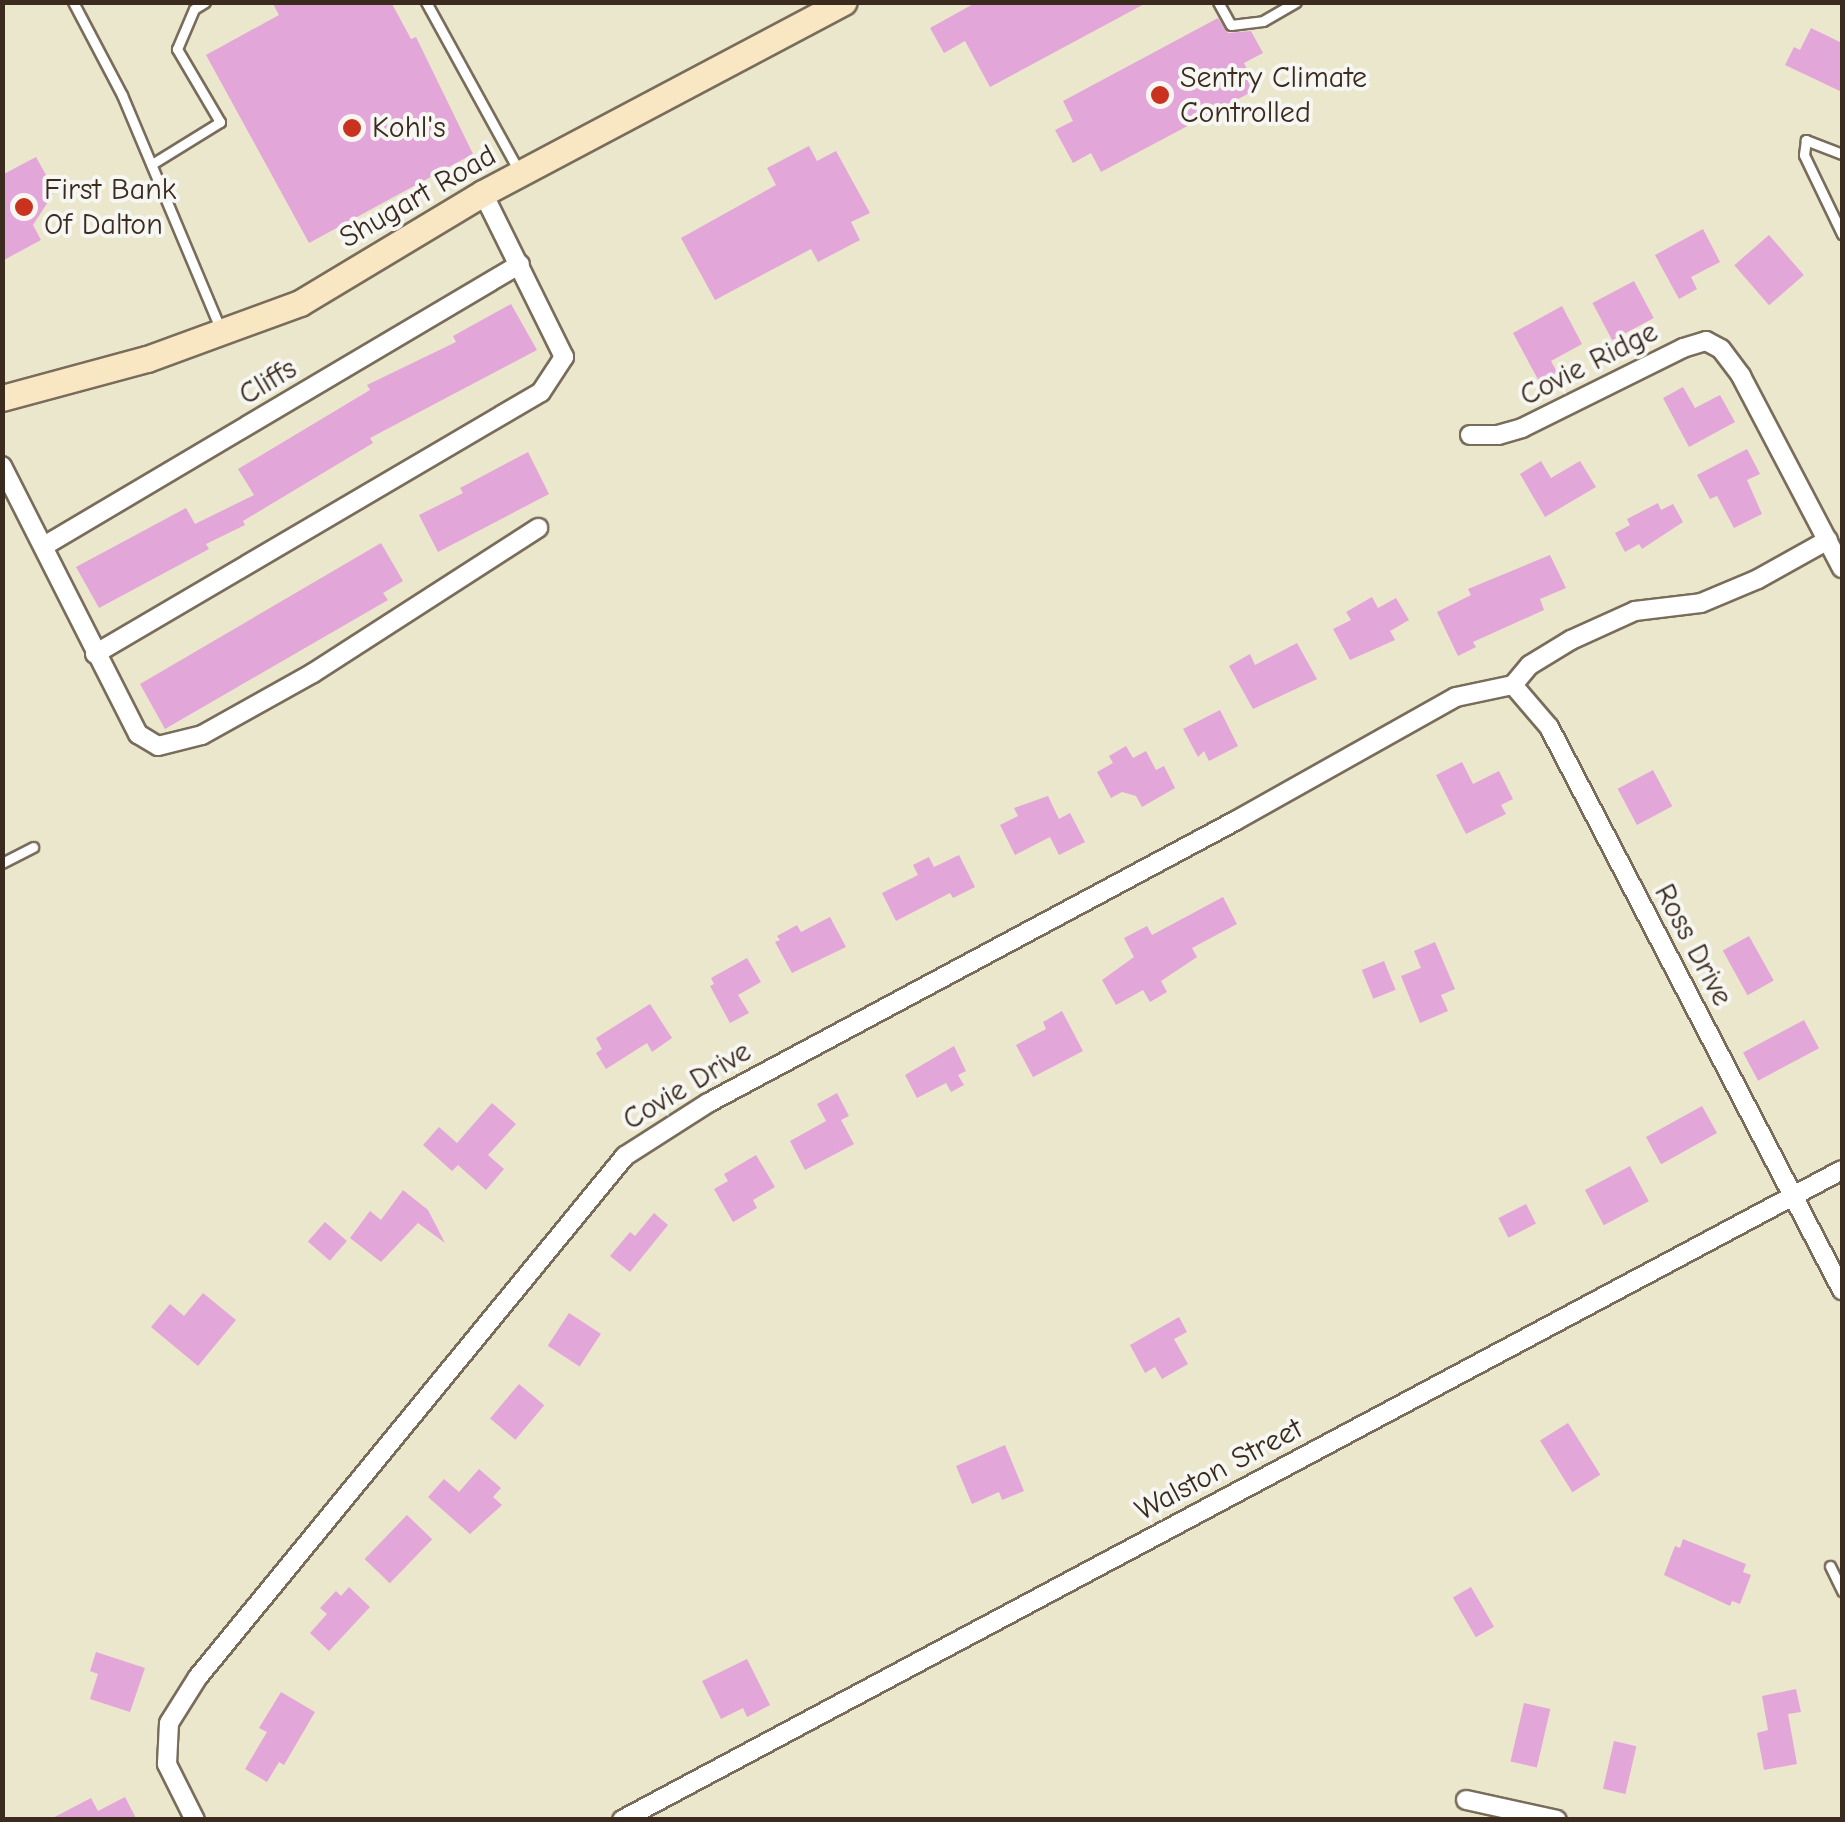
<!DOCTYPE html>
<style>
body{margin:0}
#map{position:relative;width:1845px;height:1822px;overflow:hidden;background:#ebe7cc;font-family:"Comic Neue",sans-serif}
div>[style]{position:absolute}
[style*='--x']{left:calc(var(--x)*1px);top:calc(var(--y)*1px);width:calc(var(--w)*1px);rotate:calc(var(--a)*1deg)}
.building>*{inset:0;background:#e3a6d8;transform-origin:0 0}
.roads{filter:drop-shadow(2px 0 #796c5b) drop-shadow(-2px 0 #796c5b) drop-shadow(0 2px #796c5b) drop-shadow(0 -2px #796c5b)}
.lane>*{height:9px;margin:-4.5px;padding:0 4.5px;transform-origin:4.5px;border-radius:4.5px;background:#fff}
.street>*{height:18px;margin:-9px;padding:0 9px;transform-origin:9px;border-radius:9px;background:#fff}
.secondary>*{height:25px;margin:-12.5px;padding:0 12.5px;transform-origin:12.5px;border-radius:12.5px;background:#f9e7c3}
.dots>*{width:28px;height:28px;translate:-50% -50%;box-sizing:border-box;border:5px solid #f6f6f2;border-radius:50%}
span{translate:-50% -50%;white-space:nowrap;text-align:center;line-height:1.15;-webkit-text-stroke:8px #f6f6f2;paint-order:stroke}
.poi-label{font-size:30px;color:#3b2a1e}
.left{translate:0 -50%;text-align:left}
.street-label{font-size:30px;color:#3b2a1e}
.frame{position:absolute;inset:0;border:5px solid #3b2a1e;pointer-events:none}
</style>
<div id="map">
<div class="building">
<div style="clip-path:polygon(272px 2px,391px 2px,411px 39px,416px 37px,473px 154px,309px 243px,206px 55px,279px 15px)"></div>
<div style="clip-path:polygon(977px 2px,1148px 2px,990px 87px,965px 41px,944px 53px,930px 28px)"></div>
<div style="clip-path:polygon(1218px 18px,1228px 33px,1251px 31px,1263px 53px,1244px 63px,1257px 89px,1101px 172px,1091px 153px,1073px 163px,1055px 130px,1073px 121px,1063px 101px)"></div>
<div style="clip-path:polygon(1811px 28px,1842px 43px,1842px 92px,1785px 65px,1794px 47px,1800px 50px)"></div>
<div style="clip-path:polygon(809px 146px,817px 161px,836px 151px,870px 213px,851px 222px,860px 240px,818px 262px,811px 249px,715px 300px,681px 238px,776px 185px,767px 168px)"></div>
<div style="clip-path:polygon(36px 157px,55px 191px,33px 225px,41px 240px,2px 261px,2px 175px)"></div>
<div style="clip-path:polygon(1703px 229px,1720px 262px,1691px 277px,1697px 289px,1679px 299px,1655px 255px)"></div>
<div style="left:1769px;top:235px;width:53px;height:46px;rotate:49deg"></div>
<div style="left:1634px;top:281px;width:42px;height:47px;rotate:62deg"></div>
<div style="clip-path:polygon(511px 304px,537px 350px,370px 438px,373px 443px,243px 521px,245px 525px,206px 544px,209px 549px,99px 608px,76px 567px,186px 508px,195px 524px,254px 495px,238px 469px,370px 390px,367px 385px,456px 342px,453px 336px)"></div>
<div style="clip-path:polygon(1562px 306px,1582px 344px,1551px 361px,1559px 376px,1541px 385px,1513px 333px)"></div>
<div style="clip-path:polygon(1683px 387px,1695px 408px,1720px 395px,1735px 422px,1689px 447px,1663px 398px)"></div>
<div style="clip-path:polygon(1747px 449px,1760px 474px,1747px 480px,1762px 514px,1734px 528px,1717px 496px,1710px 499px,1697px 475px)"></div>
<div style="clip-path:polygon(528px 452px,549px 494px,438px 552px,419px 515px,463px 493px,460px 488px)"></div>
<div style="clip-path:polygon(1541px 461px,1551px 478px,1580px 461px,1596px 487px,1545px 517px,1520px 474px)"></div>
<div style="clip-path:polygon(1658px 503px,1661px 510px,1673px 504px,1683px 522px,1642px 549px,1639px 544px,1625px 552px,1615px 533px,1630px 525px,1627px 519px)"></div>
<div style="clip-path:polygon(381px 543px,403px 581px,383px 593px,388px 600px,165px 729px,140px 684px)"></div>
<div style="clip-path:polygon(1550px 555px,1566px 588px,1540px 599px,1544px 610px,1473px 642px,1476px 647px,1458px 656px,1437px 612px,1471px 595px,1468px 589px)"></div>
<div style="clip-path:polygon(1372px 597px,1378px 608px,1396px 598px,1409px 620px,1390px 631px,1395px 640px,1350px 660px,1333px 629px,1351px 620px,1346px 612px)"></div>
<div style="clip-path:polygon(1297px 643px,1317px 679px,1253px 709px,1229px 666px,1250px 654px,1255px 665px)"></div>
<div style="clip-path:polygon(1220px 710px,1238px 746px,1209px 761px,1204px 751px,1198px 757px,1183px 729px)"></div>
<div style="clip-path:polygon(1126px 746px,1133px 758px,1146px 751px,1156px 770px,1164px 766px,1175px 788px,1142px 807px,1136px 796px,1122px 792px,1111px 798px,1097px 772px,1113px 763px,1109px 756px)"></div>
<div style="clip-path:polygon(1462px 762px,1473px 784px,1499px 771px,1513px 799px,1501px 805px,1506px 814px,1466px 834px,1436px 775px)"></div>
<div style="left:1653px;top:770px;width:41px;height:40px;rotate:62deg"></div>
<div style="clip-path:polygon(1048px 796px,1059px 819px,1070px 813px,1085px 842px,1059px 855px,1050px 837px,1015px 855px,1000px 825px,1018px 816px,1014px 808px)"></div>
<div style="clip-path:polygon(959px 855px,975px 887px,953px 898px,950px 893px,896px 921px,882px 893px,918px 875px,913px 865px,929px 857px,934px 867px)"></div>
<div style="clip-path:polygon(1223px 897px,1237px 924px,1192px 948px,1197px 957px,1161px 981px,1167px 992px,1150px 1002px,1143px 990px,1116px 1005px,1102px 980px,1134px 957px,1124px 938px,1147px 926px,1152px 935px)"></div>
<div style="clip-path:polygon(830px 917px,846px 947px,792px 973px,775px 942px,780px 940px,777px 936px,797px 925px,801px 932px)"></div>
<div style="left:1749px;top:936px;width:51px;height:30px;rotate:61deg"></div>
<div style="clip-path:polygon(1435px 942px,1455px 989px,1441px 995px,1448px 1011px,1420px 1023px,1401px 976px,1421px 968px,1414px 951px)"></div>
<div style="clip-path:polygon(747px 958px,761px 982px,738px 995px,749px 1013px,730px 1023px,710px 986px,714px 984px,711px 978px)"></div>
<div style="left:1384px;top:961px;width:31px;height:24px;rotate:68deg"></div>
<div style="clip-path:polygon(650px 1004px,672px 1038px,652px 1052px,647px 1043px,606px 1069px,596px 1053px,602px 1049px,596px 1038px)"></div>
<div style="clip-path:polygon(1062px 1011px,1083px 1051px,1033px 1077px,1016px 1045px,1046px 1029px,1043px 1022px)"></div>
<div style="left:1804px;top:1020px;width:32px;height:69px;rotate:62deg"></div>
<div style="clip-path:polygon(954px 1046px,966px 1071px,958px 1075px,964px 1085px,951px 1092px,946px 1083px,917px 1098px,905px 1075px)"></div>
<div style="clip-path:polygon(837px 1093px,849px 1116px,841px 1120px,854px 1144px,805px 1170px,790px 1141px,826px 1121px,817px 1104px)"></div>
<div style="clip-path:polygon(492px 1103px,516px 1124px,488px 1155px,504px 1169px,486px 1190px,458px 1165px,452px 1171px,423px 1145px,439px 1127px,457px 1143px)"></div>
<div style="left:1702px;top:1106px;width:31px;height:64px;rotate:61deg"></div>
<div style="clip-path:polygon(756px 1155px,775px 1187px,753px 1200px,757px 1208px,733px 1222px,714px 1189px,728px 1181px,724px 1174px)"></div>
<div style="left:1630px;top:1166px;width:40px;height:51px;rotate:62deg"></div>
<div style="clip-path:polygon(403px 1190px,428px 1210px,445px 1243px,418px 1223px,381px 1262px,350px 1238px,370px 1211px,381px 1220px)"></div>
<div style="left:1526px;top:1204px;width:22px;height:31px;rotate:63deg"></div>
<div style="clip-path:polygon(654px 1213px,668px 1225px,630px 1272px,610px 1256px,630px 1232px,635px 1236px)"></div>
<div style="left:325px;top:1222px;width:29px;height:26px;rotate:41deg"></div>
<div style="clip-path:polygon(203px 1293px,236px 1320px,198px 1366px,151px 1327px,170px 1304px,184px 1316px)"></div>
<div style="left:569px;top:1313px;width:38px;height:39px;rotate:33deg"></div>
<div style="clip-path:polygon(1179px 1317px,1187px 1332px,1174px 1339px,1188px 1364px,1162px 1379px,1155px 1367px,1145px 1373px,1130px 1345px)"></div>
<div style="left:519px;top:1384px;width:33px;height:45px;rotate:40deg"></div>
<div style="left:1568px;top:1423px;width:61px;height:33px;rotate:58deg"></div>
<div style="clip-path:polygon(1005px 1445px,1024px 1491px,1002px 1500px,999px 1492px,972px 1504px,956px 1466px)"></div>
<div style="clip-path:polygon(479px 1469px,501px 1488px,493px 1497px,502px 1505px,470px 1534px,428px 1497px,444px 1479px,459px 1492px)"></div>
<div style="left:407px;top:1515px;width:35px;height:61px;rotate:44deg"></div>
<div style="clip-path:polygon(1683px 1539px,1746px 1564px,1743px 1572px,1751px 1575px,1740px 1604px,1732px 1601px,1730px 1606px,1664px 1575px,1675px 1546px,1680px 1548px)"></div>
<div style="clip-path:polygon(349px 1587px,370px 1607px,329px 1651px,310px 1633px,327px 1614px,320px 1608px,336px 1591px,341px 1596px)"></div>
<div style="left:1471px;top:1587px;width:46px;height:21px;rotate:60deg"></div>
<div style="clip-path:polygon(96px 1652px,145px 1668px,130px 1712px,90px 1699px,98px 1674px,90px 1671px)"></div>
<div style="clip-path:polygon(747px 1659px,770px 1705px,747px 1717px,743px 1708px,721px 1719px,702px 1681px)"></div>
<div style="clip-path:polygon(1796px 1689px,1801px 1712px,1788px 1714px,1797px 1764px,1764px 1770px,1757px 1733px,1768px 1730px,1762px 1696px)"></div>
<div style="clip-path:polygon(281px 1692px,315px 1712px,284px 1765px,279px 1762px,267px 1782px,245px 1769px,267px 1732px,259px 1728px)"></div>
<div style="left:1524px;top:1703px;width:27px;height:60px;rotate:13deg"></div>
<div style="left:1614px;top:1741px;width:23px;height:49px;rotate:13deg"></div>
<div style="clip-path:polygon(125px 1797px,137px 1820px,49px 1820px,91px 1798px,98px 1811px)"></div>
</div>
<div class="roads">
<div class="lane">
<div style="--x:73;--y:2;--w:105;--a:62.2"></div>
<div style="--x:122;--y:95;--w:255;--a:67.2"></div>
<div style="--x:426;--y:2;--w:195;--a:61.2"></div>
<div style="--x:1218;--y:2;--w:26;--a:61"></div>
<div style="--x:1231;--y:25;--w:32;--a:-7"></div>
<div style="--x:1263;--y:21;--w:38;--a:-30"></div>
<div style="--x:1842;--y:154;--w:39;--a:-159"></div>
<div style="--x:1806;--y:140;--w:15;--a:98"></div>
<div style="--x:1804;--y:155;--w:88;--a:64.3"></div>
<div style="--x:152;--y:164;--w:80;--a:-31.7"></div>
<div style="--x:220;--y:122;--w:85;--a:-120.5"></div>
<div style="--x:177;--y:49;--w:43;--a:-67"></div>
<div style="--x:194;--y:9;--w:13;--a:-32"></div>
<div style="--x:2;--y:863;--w:35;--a:-27"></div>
<div style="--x:1830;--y:1566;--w:28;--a:64"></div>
</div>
<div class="street">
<div style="--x:1470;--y:435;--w:28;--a:0"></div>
<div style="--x:1498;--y:435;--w:25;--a:-16"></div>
<div style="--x:1522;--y:428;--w:180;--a:-26.4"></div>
<div style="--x:1683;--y:348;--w:24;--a:-17"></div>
<div style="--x:1706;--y:341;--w:17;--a:28"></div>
<div style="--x:1721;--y:349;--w:34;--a:53"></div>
<div style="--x:1741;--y:376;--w:217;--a:62.3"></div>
<div style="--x:2;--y:466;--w:301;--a:63.1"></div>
<div style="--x:138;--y:734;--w:23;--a:31"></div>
<div style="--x:158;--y:746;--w:45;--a:-14"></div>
<div style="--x:202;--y:735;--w:127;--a:-29.2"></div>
<div style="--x:313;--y:673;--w:268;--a:-32.8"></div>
<div style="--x:44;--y:546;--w:553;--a:-30.64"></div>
<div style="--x:95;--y:654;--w:517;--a:-30.43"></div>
<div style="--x:541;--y:392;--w:42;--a:-56.7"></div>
<div style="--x:564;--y:357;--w:183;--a:-116.3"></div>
<div style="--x:1513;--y:685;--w:26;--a:-50"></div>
<div style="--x:1530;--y:665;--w:48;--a:-31.4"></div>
<div style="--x:1571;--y:640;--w:70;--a:-24.4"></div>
<div style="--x:1635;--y:611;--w:66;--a:-6.9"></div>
<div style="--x:1701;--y:603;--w:62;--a:-22.8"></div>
<div style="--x:1758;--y:579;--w:80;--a:-29.1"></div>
<div style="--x:1466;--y:1800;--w:93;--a:12.4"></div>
<div style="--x:195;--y:1820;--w:63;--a:-116.6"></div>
<div style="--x:167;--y:1764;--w:41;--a:-87.2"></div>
<div style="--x:169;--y:1723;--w:54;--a:-57.8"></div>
<div style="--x:198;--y:1677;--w:674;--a:-50.66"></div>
<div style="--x:625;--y:1156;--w:98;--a:-32.6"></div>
<div style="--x:708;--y:1103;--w:598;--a:-28.15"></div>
<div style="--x:1235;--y:821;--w:253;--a:-29.3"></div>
<div style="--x:1456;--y:697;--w:58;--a:-11.9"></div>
<div style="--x:1513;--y:685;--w:55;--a:49.4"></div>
<div style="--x:1549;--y:727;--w:635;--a:62.51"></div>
<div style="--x:622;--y:1820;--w:1382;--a:-28.05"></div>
</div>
<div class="secondary">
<div style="--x:2;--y:398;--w:150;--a:-15.1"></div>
<div style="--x:147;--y:359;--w:163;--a:-20.1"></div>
<div style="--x:300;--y:303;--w:214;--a:-31"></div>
<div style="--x:483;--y:193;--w:408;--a:-27.9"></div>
</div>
</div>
<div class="dots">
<div style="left:1160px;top:95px;background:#c8321e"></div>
<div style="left:352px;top:128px;background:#c8321e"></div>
<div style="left:24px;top:207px;background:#c8321e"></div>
</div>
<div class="poi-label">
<span class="left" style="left:1180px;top:95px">Sentry Climate<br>Controlled</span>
<span class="left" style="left:372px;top:128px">Kohl's</span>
<span class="left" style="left:44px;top:207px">First Bank<br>Of Dalton</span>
</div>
<div class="street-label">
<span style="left:418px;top:197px;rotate:-30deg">Shugart Road</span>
<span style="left:1589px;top:364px;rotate:-27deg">Covie Ridge</span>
<span style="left:268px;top:382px;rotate:-31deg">Cliffs</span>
<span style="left:1693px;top:945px;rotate:62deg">Ross Drive</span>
<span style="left:687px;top:1086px;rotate:-31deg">Covie Drive</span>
<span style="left:1219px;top:1470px;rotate:-28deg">Walston Street</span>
</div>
<div class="frame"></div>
</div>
